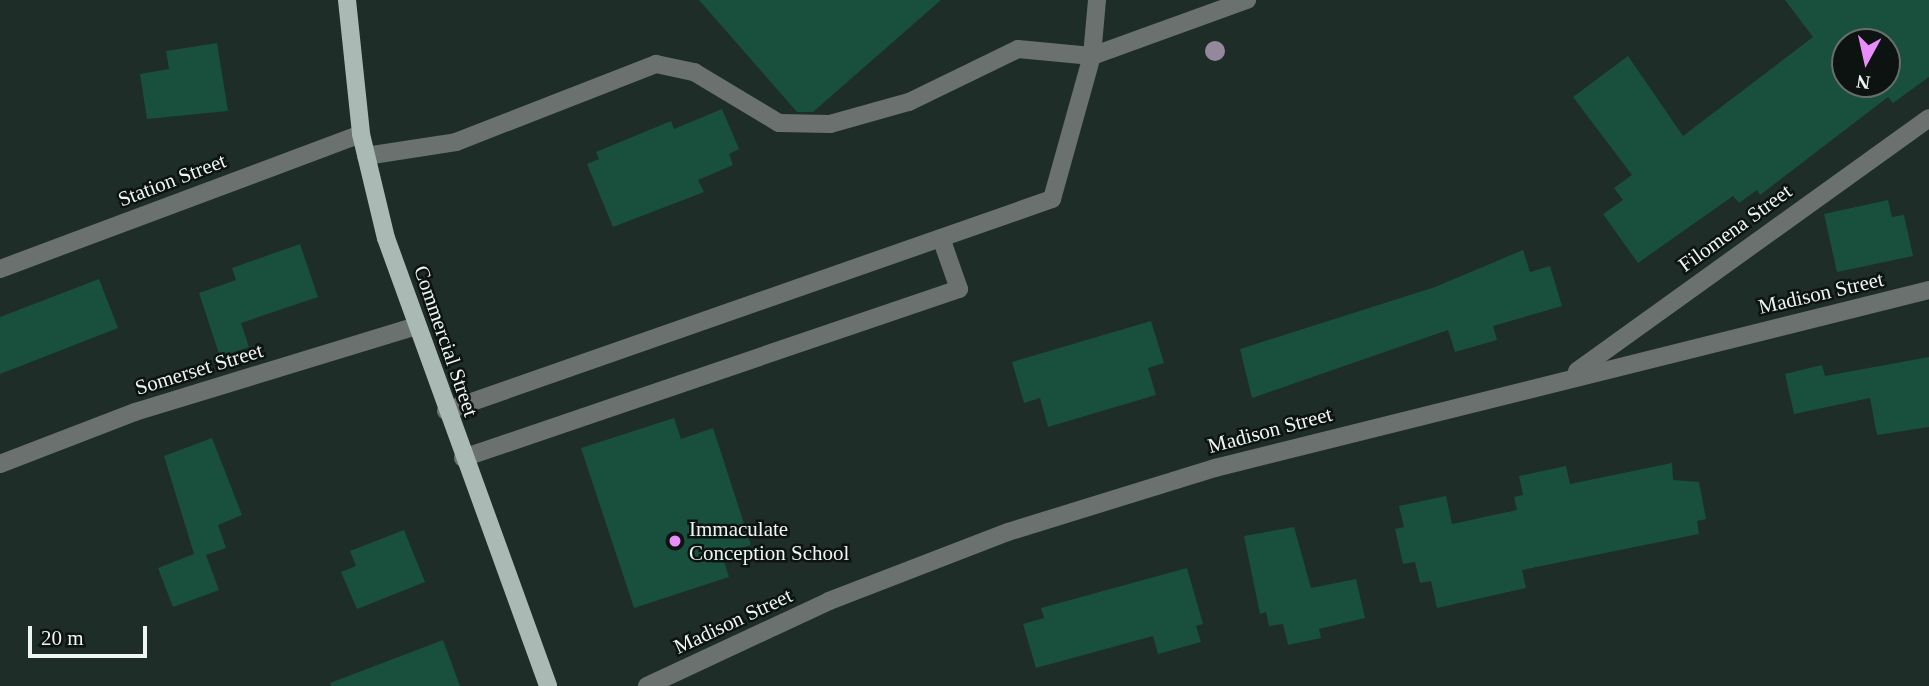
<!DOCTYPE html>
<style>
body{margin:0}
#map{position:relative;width:1929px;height:686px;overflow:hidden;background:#1e2d27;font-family:"Times New Roman",serif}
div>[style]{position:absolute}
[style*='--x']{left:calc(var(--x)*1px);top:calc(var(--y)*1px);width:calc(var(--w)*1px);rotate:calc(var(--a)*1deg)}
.building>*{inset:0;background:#18503d}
.minor>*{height:18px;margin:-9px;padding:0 9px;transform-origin:9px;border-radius:9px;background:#6a716e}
.major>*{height:18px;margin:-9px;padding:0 9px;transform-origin:9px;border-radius:9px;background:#aab9b3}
.trees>*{width:20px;height:20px;margin:-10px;border-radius:50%;background:#95889c}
.dots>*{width:19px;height:19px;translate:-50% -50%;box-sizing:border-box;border:4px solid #0d1311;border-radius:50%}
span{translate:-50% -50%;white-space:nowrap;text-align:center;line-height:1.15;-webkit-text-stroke:5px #0d1311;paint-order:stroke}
.street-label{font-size:21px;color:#edf6f2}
.poi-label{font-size:21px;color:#edf6f2}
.left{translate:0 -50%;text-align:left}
.north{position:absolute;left:1831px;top:28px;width:70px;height:70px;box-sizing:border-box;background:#0d1311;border:2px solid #676e6b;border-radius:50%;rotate:188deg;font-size:19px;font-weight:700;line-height:28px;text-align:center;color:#edf6f2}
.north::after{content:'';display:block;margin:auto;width:24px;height:32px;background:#ea8dfc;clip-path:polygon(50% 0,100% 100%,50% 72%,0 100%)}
.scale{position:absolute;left:28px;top:626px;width:119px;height:32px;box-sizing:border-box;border:4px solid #edf6f2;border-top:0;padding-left:9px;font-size:21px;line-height:24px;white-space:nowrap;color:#edf6f2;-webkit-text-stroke:5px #0d1311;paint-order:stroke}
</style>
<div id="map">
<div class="building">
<div style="clip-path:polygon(699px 0,941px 0,813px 112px,797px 112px)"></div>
<div style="clip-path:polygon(evenodd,1785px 0,1929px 0,1929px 77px,1893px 103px,1888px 97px,1760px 195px,1757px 190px,1739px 203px,1733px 196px,1638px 263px,1603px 214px,1623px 200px,1614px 188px,1632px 175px,1573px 97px,1628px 56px,1683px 136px,1813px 37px,1785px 0,1845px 42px,1887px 42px,1887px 84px,1845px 84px,1845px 42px)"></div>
<div style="clip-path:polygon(217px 43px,228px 111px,147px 119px,140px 74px,169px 69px,166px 51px)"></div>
<div style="clip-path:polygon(722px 109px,739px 149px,729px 154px,733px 165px,698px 180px,704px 192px,613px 227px,587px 164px,599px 159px,596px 152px,671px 121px,674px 129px)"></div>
<div style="clip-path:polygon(1888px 200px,1892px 217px,1904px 215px,1913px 256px,1837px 272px,1824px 214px)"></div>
<div style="clip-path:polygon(300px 244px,318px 297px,241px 323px,249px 347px,220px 357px,199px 293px,236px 280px,232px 268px)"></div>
<div style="clip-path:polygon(1523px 250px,1530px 272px,1550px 266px,1562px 306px,1493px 326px,1497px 340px,1455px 352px,1448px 330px,1252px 398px,1240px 349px,1435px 287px)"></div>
<div style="clip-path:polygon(99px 279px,118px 328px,0 374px,0 317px)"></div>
<div style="clip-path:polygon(1151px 321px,1164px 363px,1148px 368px,1156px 395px,1048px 427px,1040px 398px,1024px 403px,1012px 362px)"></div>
<div style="clip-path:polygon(1929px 357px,1929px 427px,1877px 435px,1870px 398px,1794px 414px,1785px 374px,1822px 365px,1825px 376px)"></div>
<div style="clip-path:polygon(674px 418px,681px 439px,713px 428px,751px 545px,722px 555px,729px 577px,634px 608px,581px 448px)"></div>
<div style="clip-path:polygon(212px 438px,242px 515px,218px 525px,226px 548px,206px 555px,219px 590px,173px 607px,158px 568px,194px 554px,164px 456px)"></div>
<div style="clip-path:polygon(1672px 463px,1673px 480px,1699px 482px,1706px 519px,1697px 521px,1699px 534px,1522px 570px,1526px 588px,1437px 608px,1431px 581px,1420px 583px,1415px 562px,1403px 564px,1395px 529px,1404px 527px,1399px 506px,1446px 496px,1452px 524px,1517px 510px,1514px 497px,1523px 495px,1519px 476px,1566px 466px,1570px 484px)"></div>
<div style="clip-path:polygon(1294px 527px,1311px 588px,1356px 579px,1365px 618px,1319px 629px,1321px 638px,1288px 645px,1283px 624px,1269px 626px,1266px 612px,1260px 614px,1244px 536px)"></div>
<div style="clip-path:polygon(404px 530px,425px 582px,357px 609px,341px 572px,356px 566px,350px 551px)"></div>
<div style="clip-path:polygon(1187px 568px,1203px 624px,1196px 626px,1201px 642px,1158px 654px,1153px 636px,1036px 668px,1023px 624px,1044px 618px,1041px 608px)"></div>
<div style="clip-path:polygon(443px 640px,460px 686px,331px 686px,330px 683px)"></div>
</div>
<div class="minor">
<div style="--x:366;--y:156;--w:91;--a:-8.8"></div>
<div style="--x:456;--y:142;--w:215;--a:-21.3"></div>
<div style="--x:656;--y:64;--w:39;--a:12"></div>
<div style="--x:694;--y:72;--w:99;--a:31"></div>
<div style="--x:779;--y:123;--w:51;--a:1.1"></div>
<div style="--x:830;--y:124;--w:82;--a:-15.6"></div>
<div style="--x:909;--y:102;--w:121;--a:-25.9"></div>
<div style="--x:1018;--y:49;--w:74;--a:5.4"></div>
<div style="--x:1092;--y:56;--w:56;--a:-84.9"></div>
<div style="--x:0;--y:269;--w:385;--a:-20.5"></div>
<div style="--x:1577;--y:371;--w:433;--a:-35.7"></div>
<div style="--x:446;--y:411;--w:642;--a:-19.28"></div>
<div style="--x:1052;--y:199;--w:148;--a:-74.4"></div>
<div style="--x:1092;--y:56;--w:165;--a:-19.9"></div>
<div style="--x:463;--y:458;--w:524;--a:-18.82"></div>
<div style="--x:959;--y:289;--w:54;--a:-109.4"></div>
<div style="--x:0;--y:464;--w:145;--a:-21.1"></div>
<div style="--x:135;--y:412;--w:294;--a:-17"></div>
<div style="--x:647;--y:686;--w:201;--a:-25"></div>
<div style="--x:829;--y:601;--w:192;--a:-21.1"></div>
<div style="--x:1008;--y:532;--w:217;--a:-17.2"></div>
<div style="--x:1215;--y:468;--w:736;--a:-14"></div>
</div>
<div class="major">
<div style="--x:347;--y:0;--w:135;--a:84"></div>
<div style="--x:361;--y:134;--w:107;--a:76.5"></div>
<div style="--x:386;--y:238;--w:476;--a:70.1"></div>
</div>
<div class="trees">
<div style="left:1215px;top:51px"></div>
</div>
<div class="dots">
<div style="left:675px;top:541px;background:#ea8dfc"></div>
</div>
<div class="street-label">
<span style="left:172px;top:180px;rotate:-21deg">Station Street</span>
<span style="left:1735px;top:228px;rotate:-36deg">Filomena Street</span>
<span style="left:1821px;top:293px;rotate:-13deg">Madison Street</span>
<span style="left:446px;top:341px;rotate:71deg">Commercial Street</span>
<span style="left:199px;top:369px;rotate:-17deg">Somerset Street</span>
<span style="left:1270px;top:430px;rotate:-15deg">Madison Street</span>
<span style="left:733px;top:621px;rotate:-25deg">Madison Street</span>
</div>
<div class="poi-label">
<span class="left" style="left:689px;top:541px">Immaculate<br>Conception School</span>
</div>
<div class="north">N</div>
<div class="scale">20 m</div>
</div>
